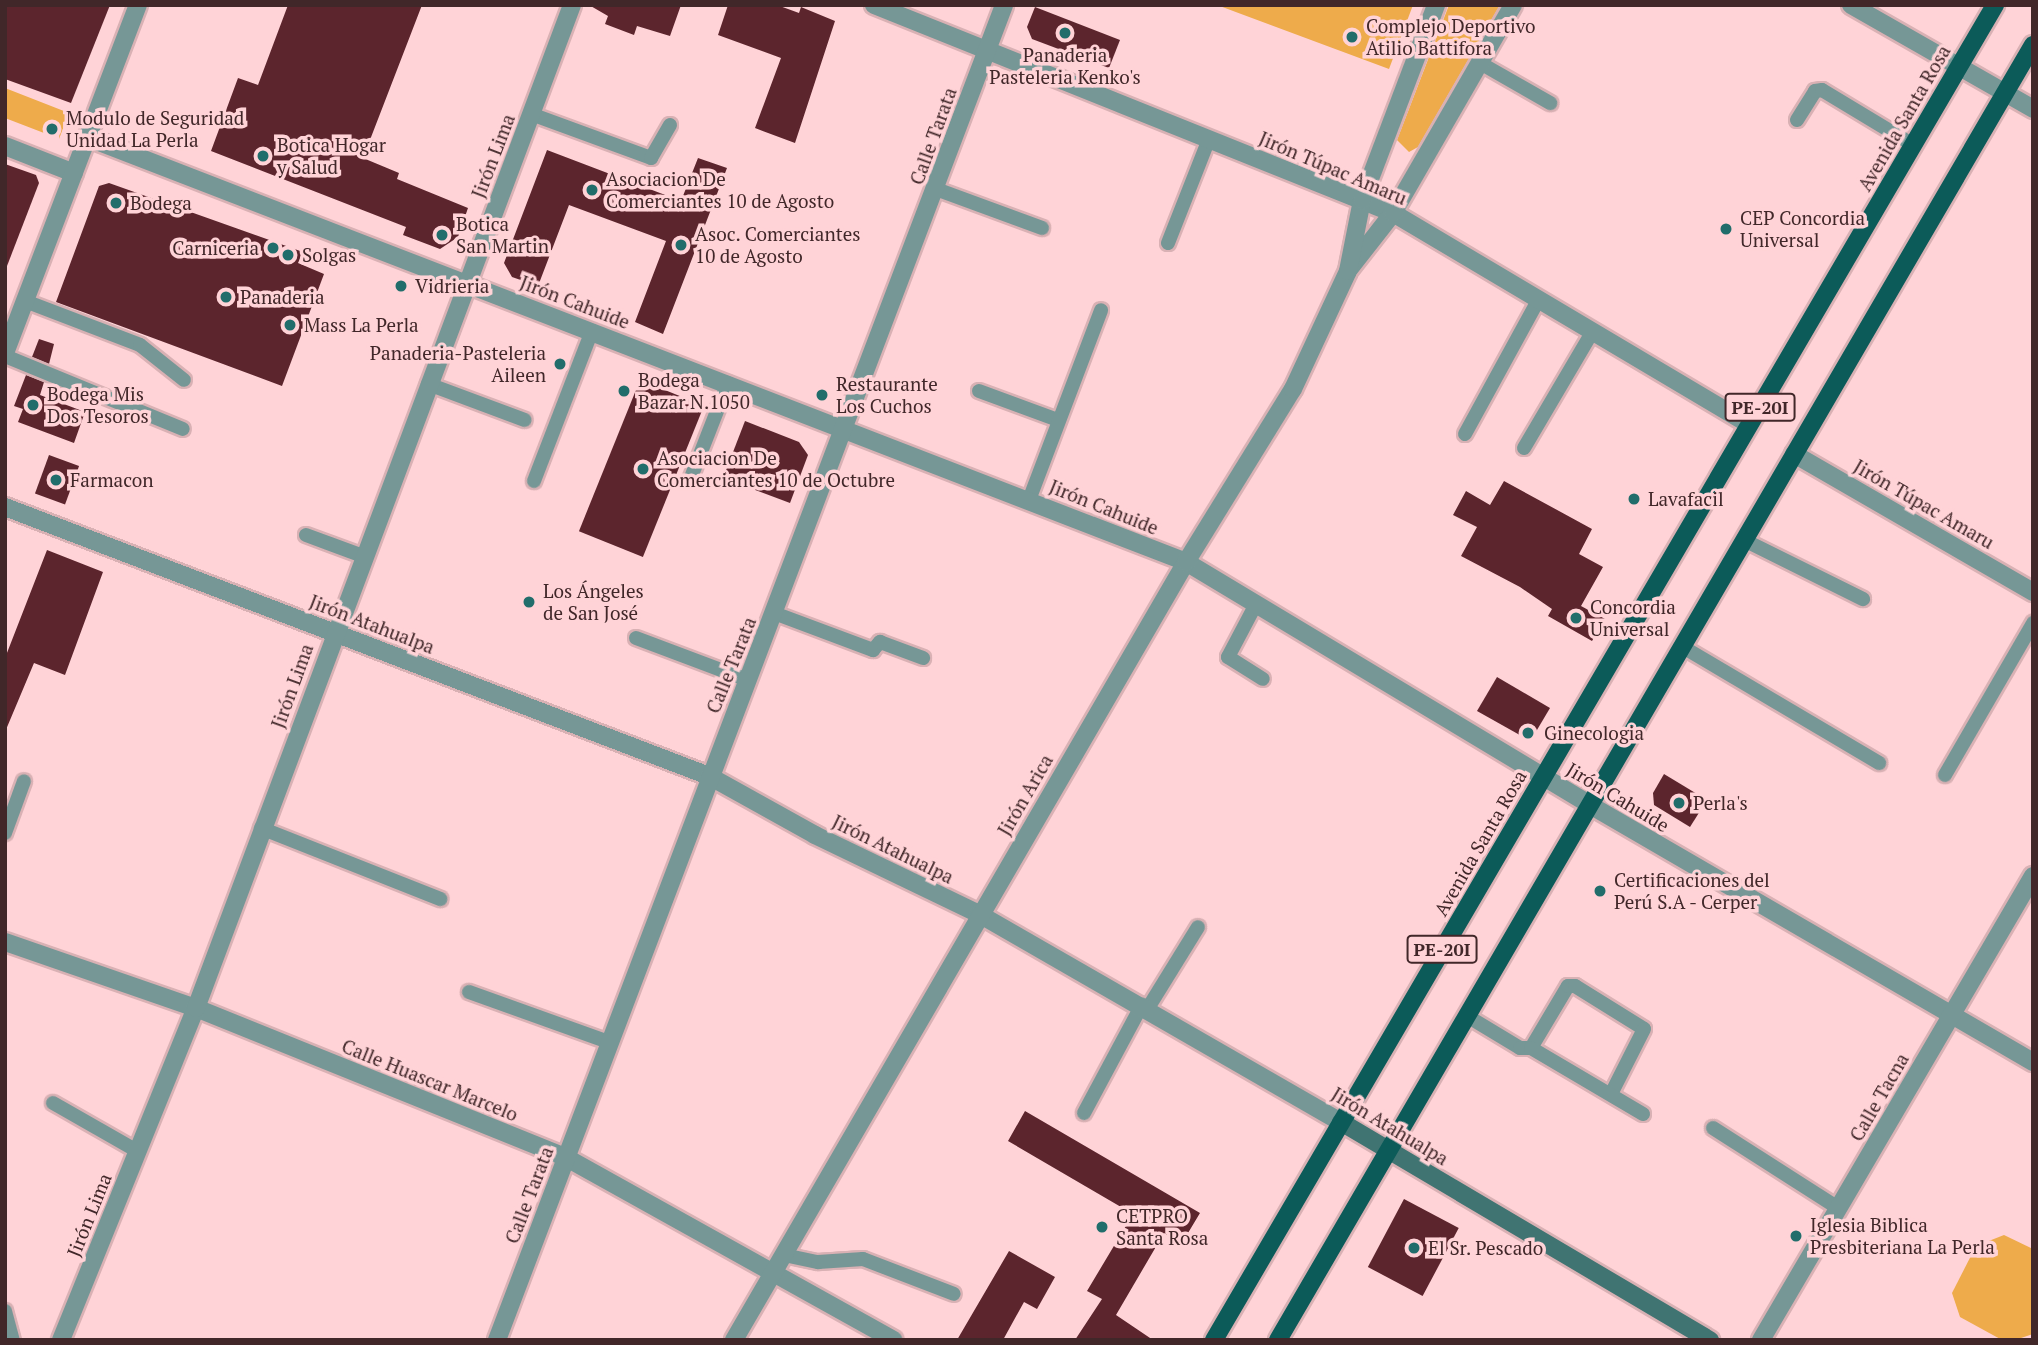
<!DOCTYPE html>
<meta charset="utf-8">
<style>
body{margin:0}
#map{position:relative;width:2038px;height:1345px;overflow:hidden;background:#ffd3d7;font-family:"PT Serif",serif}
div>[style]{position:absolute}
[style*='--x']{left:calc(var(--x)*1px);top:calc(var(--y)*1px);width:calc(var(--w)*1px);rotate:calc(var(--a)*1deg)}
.green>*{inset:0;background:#eeab4b}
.building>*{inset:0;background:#5c252d;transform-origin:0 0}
.roads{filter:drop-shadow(2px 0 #d9b1b4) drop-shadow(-2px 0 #d9b1b4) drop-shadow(0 2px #d9b1b4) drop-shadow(0 -2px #d9b1b4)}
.lane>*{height:14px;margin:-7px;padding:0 7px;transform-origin:7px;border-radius:7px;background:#769796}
.street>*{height:18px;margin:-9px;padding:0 9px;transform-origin:9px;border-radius:9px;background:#769796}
.secondary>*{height:18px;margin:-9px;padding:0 9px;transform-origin:9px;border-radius:9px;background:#407472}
.primary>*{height:18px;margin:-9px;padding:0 9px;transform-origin:9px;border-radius:9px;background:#0c5b59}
.dots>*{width:19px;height:19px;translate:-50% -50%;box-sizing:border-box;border:4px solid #ffd3d7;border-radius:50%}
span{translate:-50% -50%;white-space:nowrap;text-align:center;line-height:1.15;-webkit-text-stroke:7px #ffd3d7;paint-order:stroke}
.shield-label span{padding:2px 5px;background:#ffd3d7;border:2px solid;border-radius:5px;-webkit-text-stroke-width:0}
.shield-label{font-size:18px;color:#412729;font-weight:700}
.poi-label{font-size:19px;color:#412729}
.left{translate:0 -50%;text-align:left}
.right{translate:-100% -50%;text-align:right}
.street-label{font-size:19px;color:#412729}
.frame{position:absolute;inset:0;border:7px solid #412729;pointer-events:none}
</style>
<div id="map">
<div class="green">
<div style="clip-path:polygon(1217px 5px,1413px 5px,1389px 69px)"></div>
<div style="clip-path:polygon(1449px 5px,1500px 5px,1418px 147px,1409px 152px,1397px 140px)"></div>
<div style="clip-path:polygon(5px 88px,69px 113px,59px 139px,60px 126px,49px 122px,44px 133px,5px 118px)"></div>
<div style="clip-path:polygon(2004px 1235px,2033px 1249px,2033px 1334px,2015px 1340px,2002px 1340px,1960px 1317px,1952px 1293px,1976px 1246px)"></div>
</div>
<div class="building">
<div style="clip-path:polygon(5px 5px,110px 5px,71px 103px,5px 79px)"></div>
<div style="clip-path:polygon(288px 5px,422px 5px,363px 158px,399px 173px,397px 179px,468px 208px,458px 237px,440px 249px,403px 235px,406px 227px,211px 151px,238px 78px,258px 85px)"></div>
<div style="clip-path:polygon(589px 5px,681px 5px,670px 36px,637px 26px,634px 35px,605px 24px,608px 16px)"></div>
<div style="clip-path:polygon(728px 5px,777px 5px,799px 13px,801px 7px,835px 21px,795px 143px,755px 128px,781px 58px,718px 35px)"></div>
<div style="clip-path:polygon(1035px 7px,1120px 40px,1109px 68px,1032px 39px,1027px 27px)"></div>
<div style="clip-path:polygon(547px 150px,681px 201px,698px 158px,727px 168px,663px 334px,635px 322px,666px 241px,569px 205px,538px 286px,512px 277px,504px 263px)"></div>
<div style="clip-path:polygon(5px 164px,36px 175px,39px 183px,7px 266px)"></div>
<div style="clip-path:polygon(109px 183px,303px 252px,298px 263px,324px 274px,282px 386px,56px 302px,99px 186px)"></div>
<div style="clip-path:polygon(39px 339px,54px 344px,49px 364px,32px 357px)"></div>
<div style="clip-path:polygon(26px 375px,44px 382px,40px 395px,85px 412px,74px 443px,18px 422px,23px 409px,14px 406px)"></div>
<div style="left:640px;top:380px;width:69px;height:163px;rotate:22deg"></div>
<div style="clip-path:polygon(745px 421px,799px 442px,808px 455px,790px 503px,723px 478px)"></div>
<div style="left:49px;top:455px;width:32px;height:41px;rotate:20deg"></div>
<div style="clip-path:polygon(1504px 481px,1592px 529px,1579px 554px,1603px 567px,1581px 606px,1605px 619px,1592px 641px,1548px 616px,1552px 609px,1520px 587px,1461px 556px,1477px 527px,1453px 515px,1466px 491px,1490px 505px)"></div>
<div style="clip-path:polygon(47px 550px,103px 572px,65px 675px,34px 663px,5px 732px,5px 658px)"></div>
<div style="clip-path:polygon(1497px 677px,1550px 708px,1534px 735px,1527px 739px,1477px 711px)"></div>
<div style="clip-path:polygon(1664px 774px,1707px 800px,1690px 827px,1654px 805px,1653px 793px)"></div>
<div style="clip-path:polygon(1025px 1111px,1200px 1213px,1182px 1243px,1164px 1233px,1116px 1315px,1153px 1340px,1075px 1340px,1102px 1299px,1087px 1291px,1133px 1214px,1008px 1141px)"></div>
<div style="left:1404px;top:1199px;width:62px;height:77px;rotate:28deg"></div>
<div style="clip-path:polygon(1009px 1251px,1055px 1277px,1037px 1309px,1024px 1302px,1003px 1340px,957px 1340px)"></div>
</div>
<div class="roads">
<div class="lane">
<div style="--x:1480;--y:63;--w:81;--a:29.7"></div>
<div style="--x:531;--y:114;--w:128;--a:20.1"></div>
<div style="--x:651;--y:158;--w:38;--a:-60"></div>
<div style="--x:1797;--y:120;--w:34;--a:-58"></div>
<div style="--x:1815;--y:91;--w:7;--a:-8"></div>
<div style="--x:1822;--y:90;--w:106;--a:31.1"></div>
<div style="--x:936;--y:189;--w:113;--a:20.2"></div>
<div style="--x:1168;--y:243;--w:112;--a:-68.5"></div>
<div style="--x:25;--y:301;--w:123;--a:20.9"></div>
<div style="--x:140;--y:345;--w:56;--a:38.5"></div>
<div style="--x:5;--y:356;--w:192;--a:22.3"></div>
<div style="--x:428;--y:384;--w:103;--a:20.4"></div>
<div style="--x:979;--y:391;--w:84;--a:20.2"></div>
<div style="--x:1465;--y:434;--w:154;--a:-61.3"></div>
<div style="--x:1524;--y:448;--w:136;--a:-59.5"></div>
<div style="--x:690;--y:480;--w:104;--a:-68.6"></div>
<div style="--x:534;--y:481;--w:161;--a:-68.9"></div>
<div style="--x:1029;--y:500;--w:203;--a:-69.2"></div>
<div style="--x:306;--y:535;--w:61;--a:20.2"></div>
<div style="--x:1744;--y:540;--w:133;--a:26.4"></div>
<div style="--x:1256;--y:604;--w:60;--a:117.8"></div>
<div style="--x:1228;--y:657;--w:41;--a:32.2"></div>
<div style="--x:774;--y:613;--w:106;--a:20.5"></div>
<div style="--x:873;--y:650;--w:11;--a:-49"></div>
<div style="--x:880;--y:642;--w:46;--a:20.4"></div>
<div style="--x:636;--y:638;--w:120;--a:20.6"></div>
<div style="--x:1683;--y:647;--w:228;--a:30.6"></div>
<div style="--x:1945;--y:775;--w:176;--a:-59.9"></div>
<div style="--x:261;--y:828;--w:193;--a:21.6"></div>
<div style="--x:5;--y:833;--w:55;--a:-69.9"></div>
<div style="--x:469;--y:992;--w:149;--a:19.7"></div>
<div style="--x:1148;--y:1008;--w:95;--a:-58.3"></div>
<div style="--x:1467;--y:1016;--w:62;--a:31.1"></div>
<div style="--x:1520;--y:1048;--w:11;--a:0"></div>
<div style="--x:1531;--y:1048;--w:72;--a:-59.2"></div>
<div style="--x:1568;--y:986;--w:7;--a:0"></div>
<div style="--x:1575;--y:986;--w:81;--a:31.9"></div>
<div style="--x:1644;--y:1029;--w:73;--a:116.9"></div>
<div style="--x:1531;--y:1048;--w:130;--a:30.5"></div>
<div style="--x:53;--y:1103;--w:97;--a:29.7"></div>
<div style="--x:1084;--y:1113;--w:123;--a:-61.8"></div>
<div style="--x:1713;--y:1128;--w:148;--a:32.6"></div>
<div style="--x:784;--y:1255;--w:35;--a:12"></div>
<div style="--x:818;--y:1262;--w:45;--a:-3.8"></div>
<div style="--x:863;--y:1259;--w:97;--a:21"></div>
<div style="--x:5;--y:1311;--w:30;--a:75"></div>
</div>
<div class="street">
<div style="--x:874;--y:5;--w:559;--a:21.84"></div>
<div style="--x:1393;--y:213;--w:414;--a:30.7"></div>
<div style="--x:1851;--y:5;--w:210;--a:29.7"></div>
<div style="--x:89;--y:138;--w:1176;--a:21.13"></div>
<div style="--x:1186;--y:562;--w:471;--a:31"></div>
<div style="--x:1590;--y:805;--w:512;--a:30.12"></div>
<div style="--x:5;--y:146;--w:74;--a:21.4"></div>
<div style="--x:1350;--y:268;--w:70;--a:-52"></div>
<div style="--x:1393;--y:213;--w:240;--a:-60"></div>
<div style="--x:5;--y:353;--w:373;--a:-69.1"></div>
<div style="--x:1794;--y:454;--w:276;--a:30"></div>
<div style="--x:5;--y:507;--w:754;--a:20.91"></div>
<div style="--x:709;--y:776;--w:121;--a:29.1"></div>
<div style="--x:815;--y:835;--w:182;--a:25.7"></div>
<div style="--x:979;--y:914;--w:418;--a:29.9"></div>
<div style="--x:5;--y:942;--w:202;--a:19.1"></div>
<div style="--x:196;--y:1008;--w:398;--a:22"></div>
<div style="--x:565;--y:1157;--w:376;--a:29.1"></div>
<div style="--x:61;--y:1340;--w:358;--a:-67.9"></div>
<div style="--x:196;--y:1008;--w:1071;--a:-69.45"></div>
<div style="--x:497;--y:1340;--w:1428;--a:-69.2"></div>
<div style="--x:734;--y:1340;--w:900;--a:-59.84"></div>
<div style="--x:1186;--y:562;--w:203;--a:-58.3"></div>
<div style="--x:1293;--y:389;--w:130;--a:-65"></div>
<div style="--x:1348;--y:271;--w:72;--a:-78.8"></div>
<div style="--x:1362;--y:200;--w:209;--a:-69.2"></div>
<div style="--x:1761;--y:1340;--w:538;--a:-59.62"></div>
</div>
<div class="secondary">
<div style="--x:1341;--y:1122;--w:429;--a:30.6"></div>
</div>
<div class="primary">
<div style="--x:1214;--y:1340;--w:1547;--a:-59.67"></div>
<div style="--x:1278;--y:1340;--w:1499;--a:-59.76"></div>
</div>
</div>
<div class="dots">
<div style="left:1065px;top:33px;background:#216d6b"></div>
<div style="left:1352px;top:37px;background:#216d6b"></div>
<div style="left:52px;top:129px;background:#216d6b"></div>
<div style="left:263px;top:156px;background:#216d6b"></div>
<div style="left:592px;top:190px;background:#216d6b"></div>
<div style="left:116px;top:203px;background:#216d6b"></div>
<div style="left:1726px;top:229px;background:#216d6b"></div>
<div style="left:442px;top:235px;background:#216d6b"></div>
<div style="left:681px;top:245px;background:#216d6b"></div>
<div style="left:273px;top:248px;background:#216d6b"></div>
<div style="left:288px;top:255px;background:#216d6b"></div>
<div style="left:401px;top:286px;background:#216d6b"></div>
<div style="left:226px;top:297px;background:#216d6b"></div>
<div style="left:290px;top:325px;background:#216d6b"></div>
<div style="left:560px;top:364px;background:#216d6b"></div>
<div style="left:624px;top:391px;background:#216d6b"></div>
<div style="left:822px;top:395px;background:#216d6b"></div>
<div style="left:33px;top:405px;background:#216d6b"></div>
<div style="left:643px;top:469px;background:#216d6b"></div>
<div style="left:56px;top:480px;background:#216d6b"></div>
<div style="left:1634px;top:499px;background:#216d6b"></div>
<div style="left:529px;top:602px;background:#216d6b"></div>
<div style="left:1576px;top:618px;background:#216d6b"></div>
<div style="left:1528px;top:733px;background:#216d6b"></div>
<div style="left:1679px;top:803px;background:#216d6b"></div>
<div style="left:1600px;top:891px;background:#216d6b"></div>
<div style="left:1102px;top:1227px;background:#216d6b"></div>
<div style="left:1796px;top:1236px;background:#216d6b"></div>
<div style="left:1414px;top:1248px;background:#216d6b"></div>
</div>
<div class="shield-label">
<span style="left:1760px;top:407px">PE-20I</span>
<span style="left:1442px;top:949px">PE-20I</span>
</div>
<div class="poi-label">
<span class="left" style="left:1366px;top:37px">Complejo Deportivo<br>Atilio Battifora</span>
<span style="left:1065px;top:66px">Panaderia<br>Pasteleria Kenko's</span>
<span class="left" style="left:66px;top:129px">Modulo de Seguridad<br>Unidad La Perla</span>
<span class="left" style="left:277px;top:156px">Botica Hogar<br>y Salud</span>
<span class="left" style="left:606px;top:190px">Asociacion De<br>Comerciantes 10 de Agosto</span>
<span class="left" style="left:130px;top:203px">Bodega</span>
<span class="left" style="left:1740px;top:229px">CEP Concordia<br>Universal</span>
<span class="left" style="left:456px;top:235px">Botica<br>San Martin</span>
<span class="left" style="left:695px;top:245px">Asoc. Comerciantes<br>10 de Agosto</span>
<span class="right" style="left:259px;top:248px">Carniceria</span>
<span class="left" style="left:302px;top:255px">Solgas</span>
<span class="left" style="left:415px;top:286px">Vidrieria</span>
<span class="left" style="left:240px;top:297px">Panaderia</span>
<span class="left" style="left:304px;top:325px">Mass La Perla</span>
<span class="right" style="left:546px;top:364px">Panaderia-Pasteleria<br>Aileen</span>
<span class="left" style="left:638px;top:391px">Bodega<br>Bazar N.1050</span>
<span class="left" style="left:836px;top:395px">Restaurante<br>Los Cuchos</span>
<span class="left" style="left:47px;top:405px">Bodega Mis<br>Dos Tesoros</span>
<span class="left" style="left:657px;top:469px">Asociacion De<br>Comerciantes 10 de Octubre</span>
<span class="left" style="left:70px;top:480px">Farmacon</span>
<span class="left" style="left:1648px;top:499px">Lavafacil</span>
<span class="left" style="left:543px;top:602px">Los Ángeles<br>de San José</span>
<span class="left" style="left:1590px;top:618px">Concordia<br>Universal</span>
<span class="left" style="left:1544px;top:733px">Ginecologia</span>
<span class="left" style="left:1693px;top:803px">Perla's</span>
<span class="left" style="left:1614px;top:891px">Certificaciones del<br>Perú S.A - Cerper</span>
<span class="left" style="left:1116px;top:1227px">CETPRO<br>Santa Rosa</span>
<span class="left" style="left:1810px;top:1236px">Iglesia Biblica<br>Presbiteriana La Perla</span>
<span class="left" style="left:1428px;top:1248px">El Sr. Pescado</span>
</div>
<div class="street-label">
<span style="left:1904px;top:118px;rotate:-60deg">Avenida Santa Rosa</span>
<span style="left:933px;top:136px;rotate:-70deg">Calle Tarata</span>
<span style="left:493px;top:156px;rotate:-69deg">Jirón Lima</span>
<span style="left:1333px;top:168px;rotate:23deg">Jirón Túpac Amaru</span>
<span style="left:575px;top:302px;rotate:21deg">Jirón Cahuide</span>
<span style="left:1924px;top:504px;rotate:30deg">Jirón Túpac Amaru</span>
<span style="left:1104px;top:507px;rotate:22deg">Jirón Cahuide</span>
<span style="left:372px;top:624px;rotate:21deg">Jirón Atahualpa</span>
<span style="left:731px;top:665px;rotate:-68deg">Calle Tarata</span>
<span style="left:292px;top:686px;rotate:-70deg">Jirón Lima</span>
<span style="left:1025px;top:795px;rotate:-60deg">Jirón Arica</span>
<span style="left:1618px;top:797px;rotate:31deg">Jirón Cahuide</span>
<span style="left:1480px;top:843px;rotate:-60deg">Avenida Santa Rosa</span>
<span style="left:893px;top:849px;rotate:26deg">Jirón Atahualpa</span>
<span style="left:430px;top:1080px;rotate:22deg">Calle Huascar Marcelo</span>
<span style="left:1879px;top:1097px;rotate:-60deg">Calle Tacna</span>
<span style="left:1390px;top:1126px;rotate:31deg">Jirón Atahualpa</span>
<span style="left:529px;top:1195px;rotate:-69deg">Calle Tarata</span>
<span style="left:89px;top:1215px;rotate:-68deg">Jirón Lima</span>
</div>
<div class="frame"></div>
</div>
